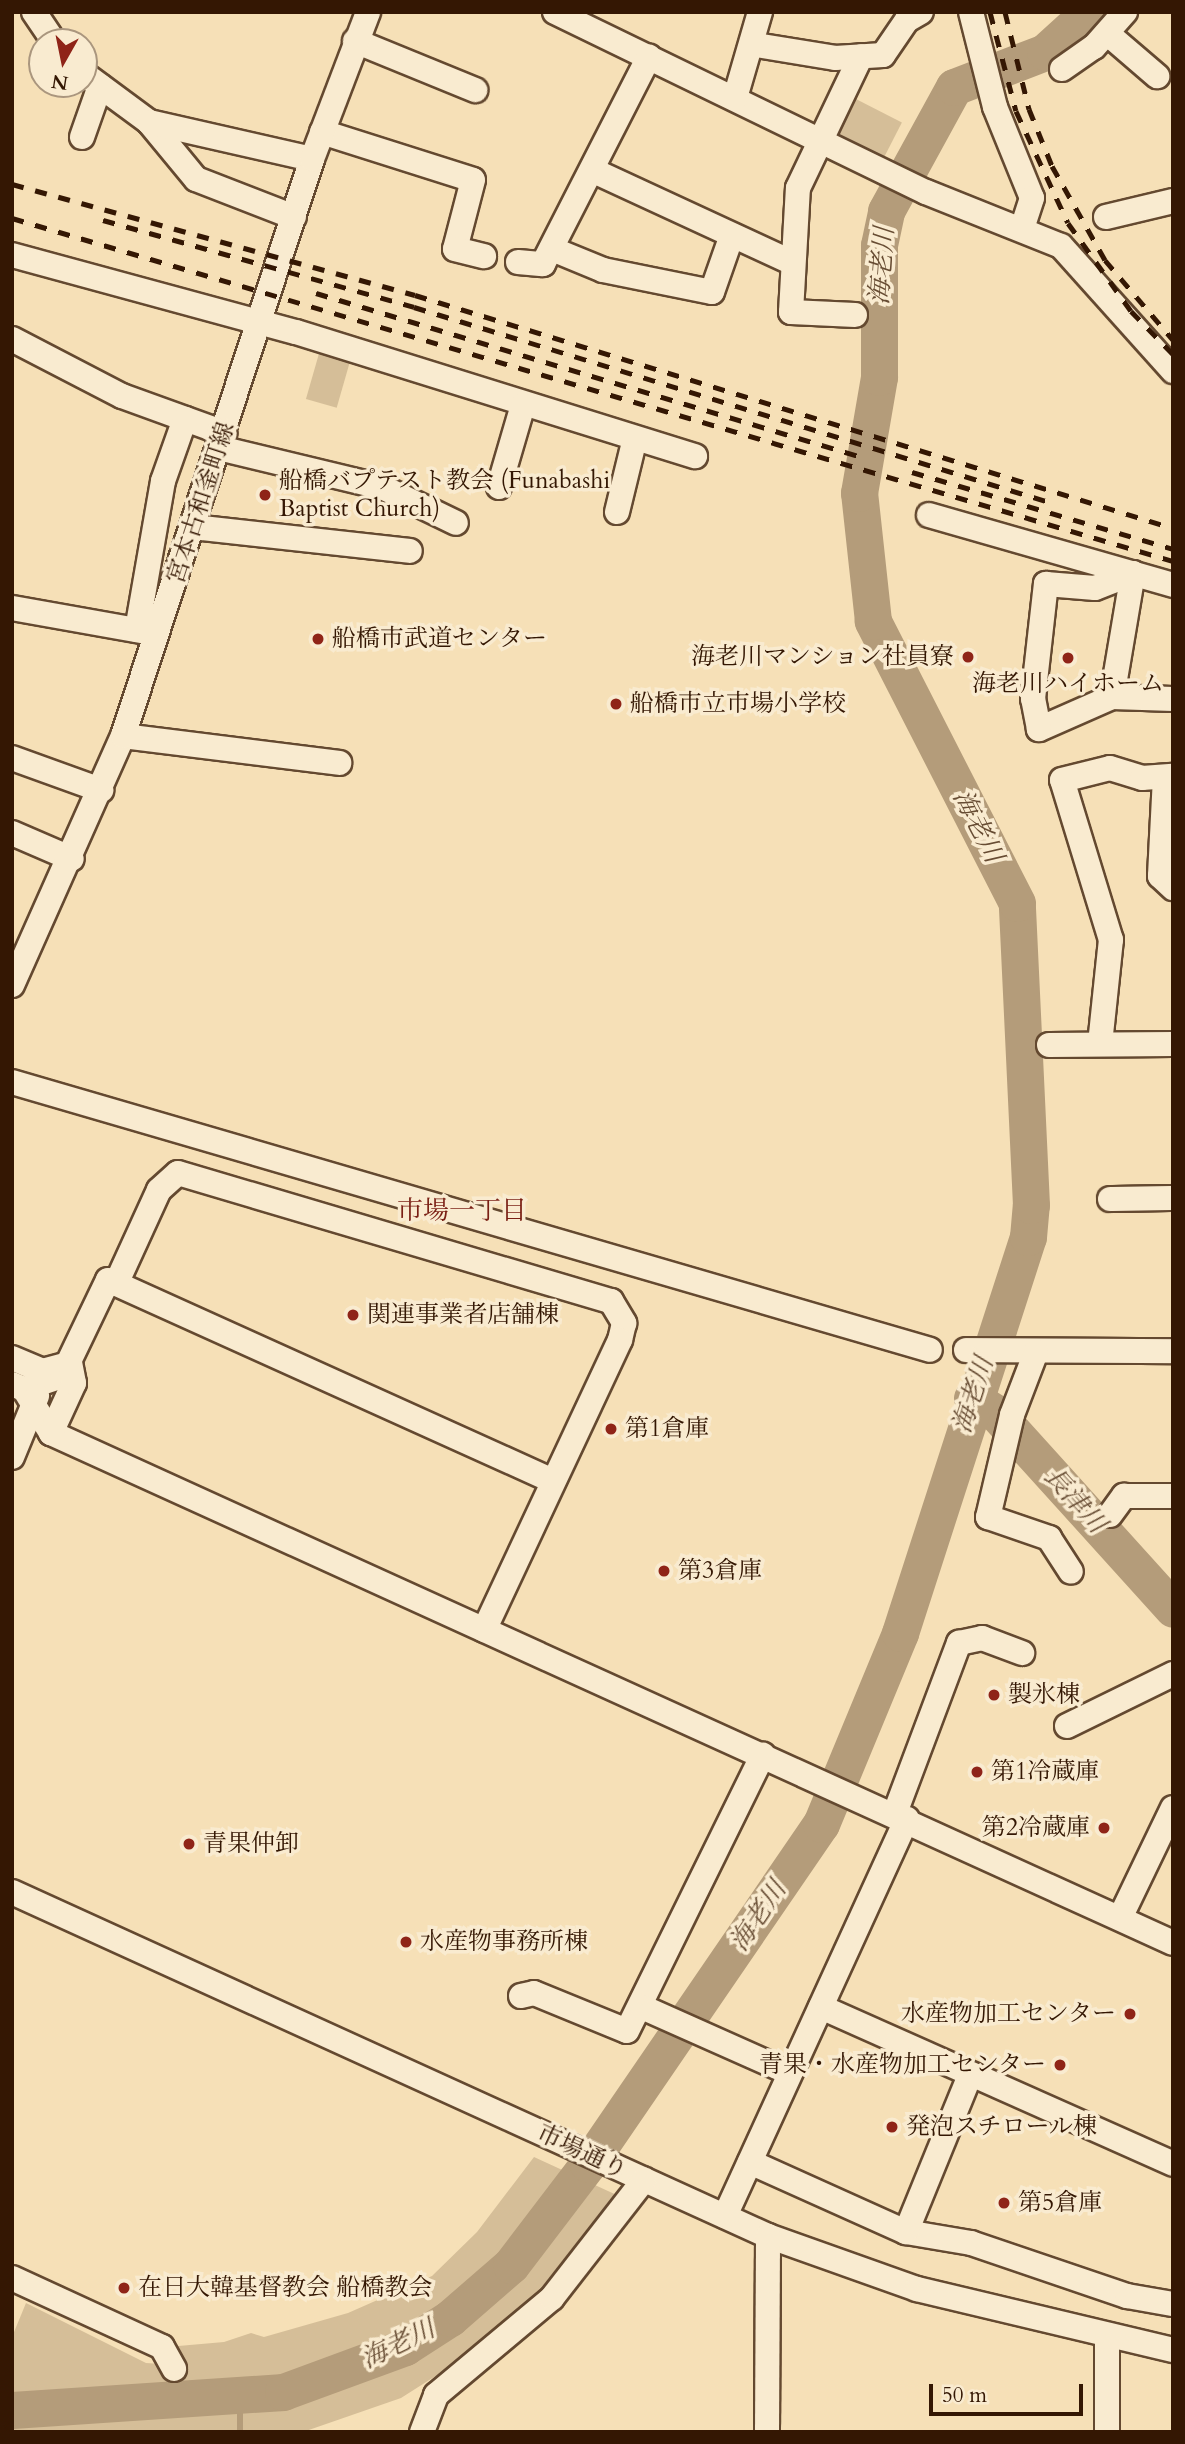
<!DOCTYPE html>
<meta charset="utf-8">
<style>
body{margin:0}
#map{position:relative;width:1185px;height:2444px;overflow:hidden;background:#f6e0b7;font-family:Cardo,"Noto Serif JP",serif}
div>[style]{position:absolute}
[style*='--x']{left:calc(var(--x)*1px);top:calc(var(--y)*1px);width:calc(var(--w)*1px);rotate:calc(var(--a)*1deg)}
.green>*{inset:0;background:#d5be98;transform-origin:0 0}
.stream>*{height:6px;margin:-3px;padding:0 3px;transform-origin:3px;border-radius:3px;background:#b49c7a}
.river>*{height:37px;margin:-18.5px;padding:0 18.5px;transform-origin:18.5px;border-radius:18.5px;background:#b49c7a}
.roads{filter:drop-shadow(2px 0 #644930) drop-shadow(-2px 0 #644930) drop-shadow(0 2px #644930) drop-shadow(0 -2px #644930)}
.minor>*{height:24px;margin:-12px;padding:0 12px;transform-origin:12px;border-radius:12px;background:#f9ebd0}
.rail>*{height:5px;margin-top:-2.5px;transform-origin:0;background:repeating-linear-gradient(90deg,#341703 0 12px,transparent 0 24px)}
.dots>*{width:19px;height:19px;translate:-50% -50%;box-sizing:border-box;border:4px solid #f9ebd0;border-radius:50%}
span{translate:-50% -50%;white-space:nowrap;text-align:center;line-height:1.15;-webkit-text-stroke:7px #f9ebd0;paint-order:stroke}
.poi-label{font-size:24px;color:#341703}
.left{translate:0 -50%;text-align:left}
.right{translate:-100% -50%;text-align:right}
.street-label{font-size:24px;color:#341703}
.water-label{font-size:26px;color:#674c33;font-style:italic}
.neighbourhood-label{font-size:26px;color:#7a1f14}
.frame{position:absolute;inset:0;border:14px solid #341703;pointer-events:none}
.north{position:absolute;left:28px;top:28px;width:70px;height:70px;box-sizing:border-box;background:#f9ebd0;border:2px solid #aa967e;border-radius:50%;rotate:189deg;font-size:19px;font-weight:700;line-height:28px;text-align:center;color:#341703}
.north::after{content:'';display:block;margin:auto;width:24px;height:32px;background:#8f2418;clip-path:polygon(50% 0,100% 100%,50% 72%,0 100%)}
.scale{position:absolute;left:929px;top:2384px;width:154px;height:32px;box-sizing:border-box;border:4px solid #341703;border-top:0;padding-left:9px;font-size:21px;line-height:24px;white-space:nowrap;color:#341703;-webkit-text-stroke:5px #f9ebd0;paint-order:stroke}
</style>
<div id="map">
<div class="green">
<div style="left:852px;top:97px;width:56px;height:42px;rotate:27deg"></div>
<div style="left:320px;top:350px;width:32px;height:51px;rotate:16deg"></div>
<div style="clip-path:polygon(534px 2157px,621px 2197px,560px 2276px,489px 2342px,401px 2398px,303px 2432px,12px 2432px,12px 2337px,26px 2303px,146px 2363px,176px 2365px,167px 2347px,224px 2342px,251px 2333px,264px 2337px,348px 2313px,432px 2276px,477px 2232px)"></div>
</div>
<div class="stream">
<div style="--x:240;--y:2400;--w:32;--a:90"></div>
</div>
<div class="river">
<div style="--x:972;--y:1398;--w:28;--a:32"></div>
<div style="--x:996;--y:1413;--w:264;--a:47.9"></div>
<div style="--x:12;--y:2410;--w:272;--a:-3.8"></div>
<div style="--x:283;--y:2392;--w:130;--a:-20.2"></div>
<div style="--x:405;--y:2347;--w:54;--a:-32.8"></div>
<div style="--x:450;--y:2318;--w:81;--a:-41"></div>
<div style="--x:511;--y:2265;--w:127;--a:-52.7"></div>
<div style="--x:588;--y:2164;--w:412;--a:-55.6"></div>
<div style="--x:821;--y:1824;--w:207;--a:-67.5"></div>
<div style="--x:900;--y:1633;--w:416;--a:-72.1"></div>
<div style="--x:1028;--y:1237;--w:32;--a:-85"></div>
<div style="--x:1031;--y:1205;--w:302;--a:-92.7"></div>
<div style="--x:1017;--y:903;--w:317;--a:-117.1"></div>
<div style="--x:873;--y:621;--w:129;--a:-96.2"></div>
<div style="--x:859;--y:493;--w:118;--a:-80.2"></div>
<div style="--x:879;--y:377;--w:132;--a:-90"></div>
<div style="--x:879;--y:245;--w:35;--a:-78"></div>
<div style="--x:886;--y:211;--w:141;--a:-61.3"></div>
<div style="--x:954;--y:87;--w:97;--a:-21"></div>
<div style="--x:1045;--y:52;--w:59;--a:-42.3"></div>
</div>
<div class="roads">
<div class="minor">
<div style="--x:34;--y:12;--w:36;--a:56"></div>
<div style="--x:555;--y:12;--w:412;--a:25.9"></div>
<div style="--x:926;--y:192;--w:145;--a:21.8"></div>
<div style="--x:1061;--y:246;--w:168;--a:48.1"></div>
<div style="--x:971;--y:12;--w:98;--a:75.8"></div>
<div style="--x:995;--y:107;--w:98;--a:67.9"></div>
<div style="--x:1032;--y:198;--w:33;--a:108"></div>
<div style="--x:1108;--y:34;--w:65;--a:40.6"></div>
<div style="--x:355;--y:41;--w:130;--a:22.2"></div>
<div style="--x:756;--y:45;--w:80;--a:9.3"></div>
<div style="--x:835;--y:58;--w:48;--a:-3.6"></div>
<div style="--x:883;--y:55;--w:42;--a:-55.6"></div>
<div style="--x:907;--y:20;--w:16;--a:-30"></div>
<div style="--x:1062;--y:69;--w:39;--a:-35"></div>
<div style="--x:1094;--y:47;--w:47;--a:-48.5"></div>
<div style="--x:84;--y:74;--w:81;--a:36.4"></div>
<div style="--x:149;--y:122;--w:74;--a:50.5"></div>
<div style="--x:196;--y:179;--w:105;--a:21.2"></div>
<div style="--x:735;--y:98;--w:90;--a:-73.8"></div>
<div style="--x:149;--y:122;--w:167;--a:12.8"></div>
<div style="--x:322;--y:132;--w:158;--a:17.6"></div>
<div style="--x:473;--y:180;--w:71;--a:104.6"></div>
<div style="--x:455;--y:249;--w:30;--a:14"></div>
<div style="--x:82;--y:137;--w:54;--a:-70.6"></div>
<div style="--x:594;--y:171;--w:219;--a:24.8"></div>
<div style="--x:1106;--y:217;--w:69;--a:-13.4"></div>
<div style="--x:552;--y:249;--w:55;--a:22.4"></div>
<div style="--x:603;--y:270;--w:111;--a:11.4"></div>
<div style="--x:712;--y:292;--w:60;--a:-70.7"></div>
<div style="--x:12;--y:255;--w:294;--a:15.2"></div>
<div style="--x:296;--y:332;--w:418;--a:17.3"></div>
<div style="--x:518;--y:262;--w:25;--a:5"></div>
<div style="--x:543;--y:264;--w:233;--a:-62.9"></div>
<div style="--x:855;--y:315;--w:64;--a:-177.3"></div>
<div style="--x:791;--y:312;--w:124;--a:-86.8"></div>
<div style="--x:798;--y:188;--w:146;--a:-64.5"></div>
<div style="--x:12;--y:339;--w:124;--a:27.4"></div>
<div style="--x:122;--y:396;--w:109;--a:19.9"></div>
<div style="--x:219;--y:448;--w:168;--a:13.5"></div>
<div style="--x:382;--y:487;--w:82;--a:25.9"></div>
<div style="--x:499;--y:487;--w:85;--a:-73.7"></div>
<div style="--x:617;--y:512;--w:76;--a:-76.3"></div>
<div style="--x:929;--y:515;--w:254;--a:16"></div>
<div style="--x:193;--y:527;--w:218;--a:6.3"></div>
<div style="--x:1133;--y:573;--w:126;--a:99.6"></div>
<div style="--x:1112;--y:697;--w:61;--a:1.9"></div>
<div style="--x:12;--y:608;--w:143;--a:10.1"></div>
<div style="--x:137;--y:630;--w:151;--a:-80.1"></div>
<div style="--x:163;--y:481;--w:66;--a:-70.5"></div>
<div style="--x:1112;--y:697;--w:80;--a:156.3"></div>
<div style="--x:1039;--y:729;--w:31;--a:-101"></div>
<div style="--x:1033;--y:699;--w:116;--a:-83.6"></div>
<div style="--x:1046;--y:584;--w:49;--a:4.7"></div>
<div style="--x:1095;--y:588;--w:41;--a:-21.5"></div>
<div style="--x:123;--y:736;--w:218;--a:7.1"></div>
<div style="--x:12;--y:758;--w:95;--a:19.8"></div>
<div style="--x:1165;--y:777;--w:99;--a:92.9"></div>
<div style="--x:1160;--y:876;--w:18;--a:43"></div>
<div style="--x:12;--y:833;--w:65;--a:23.4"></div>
<div style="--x:12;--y:985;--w:273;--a:-66"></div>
<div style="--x:123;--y:736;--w:607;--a:-71.86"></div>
<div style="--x:312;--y:159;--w:157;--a:-69.1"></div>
<div style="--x:1100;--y:1044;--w:105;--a:-84"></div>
<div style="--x:1111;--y:940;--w:167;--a:-107"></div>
<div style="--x:1062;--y:780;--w:49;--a:-14"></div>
<div style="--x:1110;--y:768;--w:34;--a:17"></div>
<div style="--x:1142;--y:778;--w:31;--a:-4"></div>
<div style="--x:1049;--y:1045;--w:124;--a:-0.5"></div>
<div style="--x:12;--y:1082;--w:956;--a:16.27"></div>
<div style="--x:1110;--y:1199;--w:63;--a:-0.9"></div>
<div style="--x:116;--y:1284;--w:103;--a:-65.4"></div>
<div style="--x:159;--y:1190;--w:25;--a:-42"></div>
<div style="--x:178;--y:1173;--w:452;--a:16.5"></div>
<div style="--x:611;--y:1301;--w:26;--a:59"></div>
<div style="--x:624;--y:1323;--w:17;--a:103"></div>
<div style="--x:620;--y:1340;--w:320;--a:115.1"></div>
<div style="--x:966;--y:1350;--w:207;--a:0.3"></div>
<div style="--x:1036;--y:1352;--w:67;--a:110.9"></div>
<div style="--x:1012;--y:1415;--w:105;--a:103.2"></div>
<div style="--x:988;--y:1517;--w:65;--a:19"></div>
<div style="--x:1049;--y:1538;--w:40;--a:57.1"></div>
<div style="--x:12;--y:1358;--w:33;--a:23"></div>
<div style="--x:42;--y:1371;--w:24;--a:-15"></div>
<div style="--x:12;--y:1384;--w:13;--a:23"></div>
<div style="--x:24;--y:1389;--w:52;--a:58.5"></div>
<div style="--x:51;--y:1433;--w:1232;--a:24.44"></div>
<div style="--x:24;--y:1389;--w:40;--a:-18.9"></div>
<div style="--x:62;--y:1376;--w:106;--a:-64.4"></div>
<div style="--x:108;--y:1280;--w:488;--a:24.3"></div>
<div style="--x:51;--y:1433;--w:55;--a:-65.3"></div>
<div style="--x:74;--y:1383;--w:20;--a:-101"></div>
<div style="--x:12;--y:1457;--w:66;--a:-67.7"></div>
<div style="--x:1110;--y:1515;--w:24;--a:-54"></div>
<div style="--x:1124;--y:1496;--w:49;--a:0"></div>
<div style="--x:1067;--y:1726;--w:118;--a:-26.1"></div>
<div style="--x:895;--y:1813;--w:182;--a:-69.4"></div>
<div style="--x:959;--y:1643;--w:24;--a:-12"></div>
<div style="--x:982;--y:1638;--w:43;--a:20.6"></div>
<div style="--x:12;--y:1892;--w:831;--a:24.47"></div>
<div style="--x:768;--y:2236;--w:158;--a:19.6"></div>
<div style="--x:917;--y:2289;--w:263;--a:13.4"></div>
<div style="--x:1120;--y:1918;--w:122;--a:-64.3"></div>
<div style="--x:521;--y:1996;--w:13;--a:-13"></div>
<div style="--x:534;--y:1993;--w:100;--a:22.2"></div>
<div style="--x:627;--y:2031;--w:308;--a:-63.8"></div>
<div style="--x:642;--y:2007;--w:162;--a:24"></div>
<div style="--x:821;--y:2007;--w:385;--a:24"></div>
<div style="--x:750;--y:2162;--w:171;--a:24.2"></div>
<div style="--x:906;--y:2232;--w:66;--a:9.6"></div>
<div style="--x:971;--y:2243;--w:165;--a:18.8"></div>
<div style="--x:1127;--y:2296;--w:47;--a:9.9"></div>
<div style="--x:725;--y:2216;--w:437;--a:-65.4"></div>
<div style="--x:906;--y:2232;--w:170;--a:-67.8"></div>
<div style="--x:12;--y:2278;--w:165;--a:24.7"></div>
<div style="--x:162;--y:2347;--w:25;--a:61"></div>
<div style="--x:422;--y:2432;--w:40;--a:-69"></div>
<div style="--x:436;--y:2395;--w:151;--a:-39.9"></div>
<div style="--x:552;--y:2298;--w:150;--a:-52.1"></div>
<div style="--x:767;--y:2432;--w:196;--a:-89.7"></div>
<div style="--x:1107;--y:2432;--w:96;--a:-90"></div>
</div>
</div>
<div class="rail">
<div style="--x:990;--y:12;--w:102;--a:75.3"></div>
<div style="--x:1016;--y:111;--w:123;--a:65.1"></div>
<div style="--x:1068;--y:223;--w:108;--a:54.4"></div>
<div style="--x:1131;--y:311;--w:60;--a:45.7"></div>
<div style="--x:1005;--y:12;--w:100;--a:76.1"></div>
<div style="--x:1029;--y:109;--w:61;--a:68"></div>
<div style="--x:1052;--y:166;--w:108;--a:60.6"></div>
<div style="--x:1105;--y:260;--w:105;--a:49.6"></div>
<div style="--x:12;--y:184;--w:418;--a:15.4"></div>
<div style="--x:415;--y:295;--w:793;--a:17.09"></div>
<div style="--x:12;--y:218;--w:1211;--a:16.46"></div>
<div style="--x:103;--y:220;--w:323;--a:15.6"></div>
<div style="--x:414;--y:307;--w:664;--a:17.07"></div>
<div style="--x:316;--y:293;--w:573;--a:16.73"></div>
<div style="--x:912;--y:472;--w:272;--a:16.4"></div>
</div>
<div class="dots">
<div style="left:265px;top:495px;background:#8f2418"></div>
<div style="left:318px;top:639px;background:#8f2418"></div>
<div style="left:968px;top:657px;background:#8f2418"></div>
<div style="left:1068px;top:658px;background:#8f2418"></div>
<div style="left:616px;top:704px;background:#8f2418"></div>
<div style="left:353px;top:1315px;background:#8f2418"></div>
<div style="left:611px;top:1429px;background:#8f2418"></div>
<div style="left:664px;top:1571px;background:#8f2418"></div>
<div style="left:994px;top:1695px;background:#8f2418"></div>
<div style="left:977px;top:1772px;background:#8f2418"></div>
<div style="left:1104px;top:1828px;background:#8f2418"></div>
<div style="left:189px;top:1844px;background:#8f2418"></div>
<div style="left:406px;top:1942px;background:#8f2418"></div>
<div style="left:1130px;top:2014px;background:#8f2418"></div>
<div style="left:1060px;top:2065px;background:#8f2418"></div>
<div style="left:892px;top:2127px;background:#8f2418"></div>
<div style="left:1004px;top:2203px;background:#8f2418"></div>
<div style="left:124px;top:2288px;background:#8f2418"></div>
</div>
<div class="poi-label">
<span class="left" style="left:279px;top:495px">船橋バプテスト教会 (Funabashi<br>Baptist Church)</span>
<span class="left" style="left:332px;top:639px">船橋市武道センター</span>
<span class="right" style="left:954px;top:657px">海老川マンション社員寮</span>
<span style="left:1068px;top:684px">海老川ハイホーム</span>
<span class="left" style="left:630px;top:704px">船橋市立市場小学校</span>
<span class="left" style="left:367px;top:1315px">関連事業者店舗棟</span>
<span class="left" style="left:625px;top:1429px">第1倉庫</span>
<span class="left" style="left:678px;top:1571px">第3倉庫</span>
<span class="left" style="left:1008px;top:1695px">製氷棟</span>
<span class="left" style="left:991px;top:1772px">第1冷蔵庫</span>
<span class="right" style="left:1090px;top:1828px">第2冷蔵庫</span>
<span class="left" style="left:203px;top:1844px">青果仲卸</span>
<span class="left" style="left:420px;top:1942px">水産物事務所棟</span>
<span class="right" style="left:1116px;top:2014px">水産物加工センター</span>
<span class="right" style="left:1046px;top:2065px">青果・水産物加工センター</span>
<span class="left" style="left:906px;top:2127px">発泡スチロール棟</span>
<span class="left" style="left:1018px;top:2203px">第5倉庫</span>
<span class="left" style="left:138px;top:2288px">在日大韓基督教会 船橋教会</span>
</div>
<div class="street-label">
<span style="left:201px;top:503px;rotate:-72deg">宮本古和釜町線</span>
<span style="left:582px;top:2152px;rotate:25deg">市場通り</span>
</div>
<div class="water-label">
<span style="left:882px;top:266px;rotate:-86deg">海老川</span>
<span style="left:978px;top:826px;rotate:63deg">海老川</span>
<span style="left:973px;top:1395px;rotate:-72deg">海老川</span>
<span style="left:1075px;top:1500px;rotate:48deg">長津川</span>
<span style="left:758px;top:1916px;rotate:-56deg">海老川</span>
<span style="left:398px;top:2344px;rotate:-26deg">海老川</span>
</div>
<div class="neighbourhood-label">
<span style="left:462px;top:1211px">市場一丁目</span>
</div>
<div class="frame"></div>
<div class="north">N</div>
<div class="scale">50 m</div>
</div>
